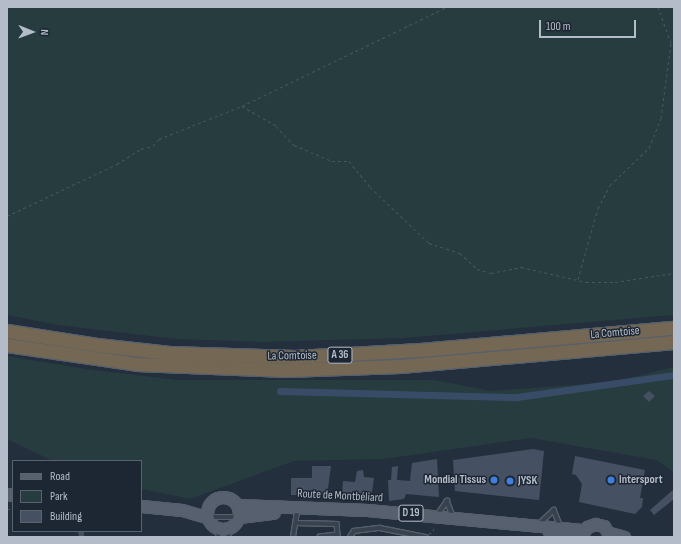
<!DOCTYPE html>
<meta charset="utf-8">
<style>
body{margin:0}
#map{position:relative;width:681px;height:544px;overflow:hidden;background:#242f3e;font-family:"Sofia Sans Condensed",sans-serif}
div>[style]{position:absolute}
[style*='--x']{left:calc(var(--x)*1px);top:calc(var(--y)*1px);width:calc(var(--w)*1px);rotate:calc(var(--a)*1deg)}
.green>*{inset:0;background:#263c3f}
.canal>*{height:7px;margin:-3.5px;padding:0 3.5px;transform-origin:3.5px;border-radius:3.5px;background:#394c67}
.building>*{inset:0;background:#455162}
.path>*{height:1px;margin-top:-0.5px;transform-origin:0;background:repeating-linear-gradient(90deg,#44595c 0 3px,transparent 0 6px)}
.roads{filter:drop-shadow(1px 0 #565f6c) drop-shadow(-1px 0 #565f6c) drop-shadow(0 1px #565f6c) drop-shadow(0 -1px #565f6c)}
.service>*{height:3.5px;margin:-1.75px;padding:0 1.75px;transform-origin:1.75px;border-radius:1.75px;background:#38414e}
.primary>*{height:11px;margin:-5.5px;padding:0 5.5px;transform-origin:5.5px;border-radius:5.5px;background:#56606e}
.primary>.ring{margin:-5.5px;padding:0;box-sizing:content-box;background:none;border:11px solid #56606e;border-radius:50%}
.motorway>*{height:13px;margin:-6.5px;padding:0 6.5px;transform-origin:6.5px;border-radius:6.5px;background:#746855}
.dots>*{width:11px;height:11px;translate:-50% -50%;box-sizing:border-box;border:2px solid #1d2633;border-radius:50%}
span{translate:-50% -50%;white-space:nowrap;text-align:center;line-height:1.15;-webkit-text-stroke:3px #1d2633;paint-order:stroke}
.shield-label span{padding:1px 3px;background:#1d2633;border:1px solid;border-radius:3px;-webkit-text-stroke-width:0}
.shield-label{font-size:11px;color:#b4bcc9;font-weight:700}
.street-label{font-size:12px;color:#b4bcc9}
.poi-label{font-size:12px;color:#b4bcc9;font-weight:700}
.right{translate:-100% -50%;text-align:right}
.left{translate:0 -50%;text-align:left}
.frame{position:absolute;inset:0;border:8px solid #b4bcc9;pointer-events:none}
.legend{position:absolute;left:12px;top:460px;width:130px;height:72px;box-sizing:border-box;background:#1d2633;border:1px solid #59626f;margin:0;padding:5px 7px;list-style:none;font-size:12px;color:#b4bcc9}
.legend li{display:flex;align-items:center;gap:8px;height:20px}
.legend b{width:20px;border:1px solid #59626f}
.north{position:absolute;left:12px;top:12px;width:40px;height:40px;-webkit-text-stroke:3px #1d2633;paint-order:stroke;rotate:91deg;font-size:11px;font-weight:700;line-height:16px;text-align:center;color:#b4bcc9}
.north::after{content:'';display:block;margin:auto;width:14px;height:18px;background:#b4bcc9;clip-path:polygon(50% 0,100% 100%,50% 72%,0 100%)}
.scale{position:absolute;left:539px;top:20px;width:97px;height:18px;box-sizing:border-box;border:2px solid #b4bcc9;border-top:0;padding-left:5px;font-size:12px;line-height:14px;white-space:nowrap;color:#b4bcc9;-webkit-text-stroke:3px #1d2633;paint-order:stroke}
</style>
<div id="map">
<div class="green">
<div style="clip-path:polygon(7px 7px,674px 7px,674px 315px,403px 338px,262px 342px,176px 339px,58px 325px,7px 315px)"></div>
<div style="clip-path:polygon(7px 356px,86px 369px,177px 380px,434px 380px,491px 391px,613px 382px,674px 367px,674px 472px,656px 460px,531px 438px,384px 459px,294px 461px,190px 499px,141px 489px,141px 461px,53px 461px,7px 439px)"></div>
</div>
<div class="canal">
<div style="--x:280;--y:391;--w:237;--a:1.5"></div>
<div style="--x:517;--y:397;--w:159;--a:-8"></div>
</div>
<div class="building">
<div style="clip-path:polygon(649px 391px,655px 396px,649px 402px,643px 396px)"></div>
<div style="clip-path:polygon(533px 449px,544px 451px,539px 500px,455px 491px,453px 460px)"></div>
<div style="clip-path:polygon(575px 456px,645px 470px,640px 498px,643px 498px,642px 507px,635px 514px,579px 502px,582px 484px,576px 475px,572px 474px)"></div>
<div style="clip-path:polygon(437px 459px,439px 497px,406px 494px,404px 499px,389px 501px,388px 480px,391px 480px,392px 467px,398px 466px,397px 480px,410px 481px,412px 463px)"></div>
<div style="clip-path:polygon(312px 466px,331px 466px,327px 495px,307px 495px,307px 498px,302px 498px,302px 495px,291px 495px,291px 478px,312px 478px)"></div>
<div style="clip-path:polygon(363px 470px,364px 477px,374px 478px,372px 492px,368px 496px,342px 494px,343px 481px,355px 482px,357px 471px)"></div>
<div style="clip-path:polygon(674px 489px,674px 499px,654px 515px,650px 510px)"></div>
<div style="clip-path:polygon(78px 531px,84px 531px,84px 537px,79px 537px)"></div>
</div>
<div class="path">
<div style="--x:242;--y:106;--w:39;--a:30"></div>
<div style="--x:276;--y:126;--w:26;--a:47"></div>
<div style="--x:294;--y:145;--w:41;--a:22.8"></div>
<div style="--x:332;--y:161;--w:17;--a:0"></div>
<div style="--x:349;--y:161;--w:33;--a:51"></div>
<div style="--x:370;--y:187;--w:81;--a:43.5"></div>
<div style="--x:429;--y:243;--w:33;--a:18"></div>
<div style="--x:460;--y:253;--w:23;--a:43"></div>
<div style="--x:477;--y:269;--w:15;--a:16"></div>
<div style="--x:491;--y:273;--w:31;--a:-11"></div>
<div style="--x:521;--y:267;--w:67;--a:13"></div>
<div style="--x:586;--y:282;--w:29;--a:0"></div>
<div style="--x:615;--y:282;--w:60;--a:-8.7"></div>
<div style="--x:7;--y:216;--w:122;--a:-25.3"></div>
<div style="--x:117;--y:164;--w:28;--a:-32"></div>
<div style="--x:141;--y:149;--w:12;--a:-14"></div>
<div style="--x:153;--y:146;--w:9;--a:-49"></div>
<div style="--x:159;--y:139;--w:89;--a:-21.7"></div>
<div style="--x:242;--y:106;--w:228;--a:-25.8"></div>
<div style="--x:578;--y:279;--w:74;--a:-74.3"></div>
<div style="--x:598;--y:208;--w:26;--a:-62"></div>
<div style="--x:610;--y:185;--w:54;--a:-43.5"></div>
<div style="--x:649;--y:148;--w:32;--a:-68"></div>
<div style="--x:661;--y:118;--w:76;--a:-82.4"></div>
<div style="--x:671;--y:43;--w:38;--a:-110"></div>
<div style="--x:7;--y:509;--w:6;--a:0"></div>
<div style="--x:429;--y:534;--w:5;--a:-37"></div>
<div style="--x:433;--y:531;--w:5;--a:-79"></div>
</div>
<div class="roads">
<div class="service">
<div style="--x:554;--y:510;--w:16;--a:68"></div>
<div style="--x:438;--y:514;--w:16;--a:-55"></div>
<div style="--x:447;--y:501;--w:16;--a:68"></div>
<div style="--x:209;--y:517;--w:29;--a:0"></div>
<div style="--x:296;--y:523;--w:41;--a:1.4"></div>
<div style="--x:337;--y:524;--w:11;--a:85"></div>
<div style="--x:338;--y:535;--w:18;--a:174"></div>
<div style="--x:540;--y:523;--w:19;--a:-43"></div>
<div style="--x:218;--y:528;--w:9;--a:84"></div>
<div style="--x:228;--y:537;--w:9;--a:-72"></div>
<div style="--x:293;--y:537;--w:25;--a:-81"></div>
<div style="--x:350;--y:537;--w:7;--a:-56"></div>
<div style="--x:354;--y:531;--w:26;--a:-7"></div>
<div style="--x:380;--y:528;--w:47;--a:11.1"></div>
</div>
<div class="primary">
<div style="--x:7;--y:494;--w:6;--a:9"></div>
<div class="ring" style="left:207px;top:497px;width:21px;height:21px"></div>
<div style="--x:238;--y:505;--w:129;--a:2.2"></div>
<div style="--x:367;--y:510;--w:218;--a:5.3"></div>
<div style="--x:141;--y:506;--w:41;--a:5.6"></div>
<div style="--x:182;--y:510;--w:26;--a:16"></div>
<div style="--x:239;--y:517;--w:35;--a:-7"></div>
<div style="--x:549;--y:532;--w:19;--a:16"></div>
<div style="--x:610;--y:533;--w:15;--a:16"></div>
<div style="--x:581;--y:536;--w:11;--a:-56"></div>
<div style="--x:587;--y:527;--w:9;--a:-21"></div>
<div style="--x:595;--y:524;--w:9;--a:13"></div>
<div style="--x:604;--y:526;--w:13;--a:61"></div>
</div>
<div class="motorway">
<div style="--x:7;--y:331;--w:91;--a:8.8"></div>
<div style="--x:97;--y:345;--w:73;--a:6.3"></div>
<div style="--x:170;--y:353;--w:125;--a:1.8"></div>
<div style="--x:295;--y:357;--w:125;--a:-3.2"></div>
<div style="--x:420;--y:350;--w:255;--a:-5"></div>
<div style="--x:7;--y:345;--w:131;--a:8.3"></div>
<div style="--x:137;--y:364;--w:149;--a:2.3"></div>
<div style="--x:286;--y:370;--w:114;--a:-2"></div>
<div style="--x:400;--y:366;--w:275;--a:-5"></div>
</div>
</div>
<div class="dots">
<div style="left:494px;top:480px;background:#3f7fe0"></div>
<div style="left:611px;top:480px;background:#3f7fe0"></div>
<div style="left:510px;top:481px;background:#3f7fe0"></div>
</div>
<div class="shield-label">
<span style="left:340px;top:355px">A 36</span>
<span style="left:411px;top:513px">D 19</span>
</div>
<div class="street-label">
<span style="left:615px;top:333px;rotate:-5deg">La Comtoise</span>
<span style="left:292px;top:356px;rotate:-1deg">La Comtoise</span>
<span style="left:340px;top:496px;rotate:3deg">Route de Montbéliard</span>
</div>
<div class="poi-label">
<span class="right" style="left:486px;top:480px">Mondial Tissus</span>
<span class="left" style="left:619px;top:480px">Intersport</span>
<span class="left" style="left:518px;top:481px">JYSK</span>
</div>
<div class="frame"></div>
<ul class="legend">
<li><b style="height:5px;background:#56606e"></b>Road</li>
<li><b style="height:11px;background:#263c3f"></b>Park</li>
<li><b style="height:11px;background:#455162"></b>Building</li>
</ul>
<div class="north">N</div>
<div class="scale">100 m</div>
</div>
